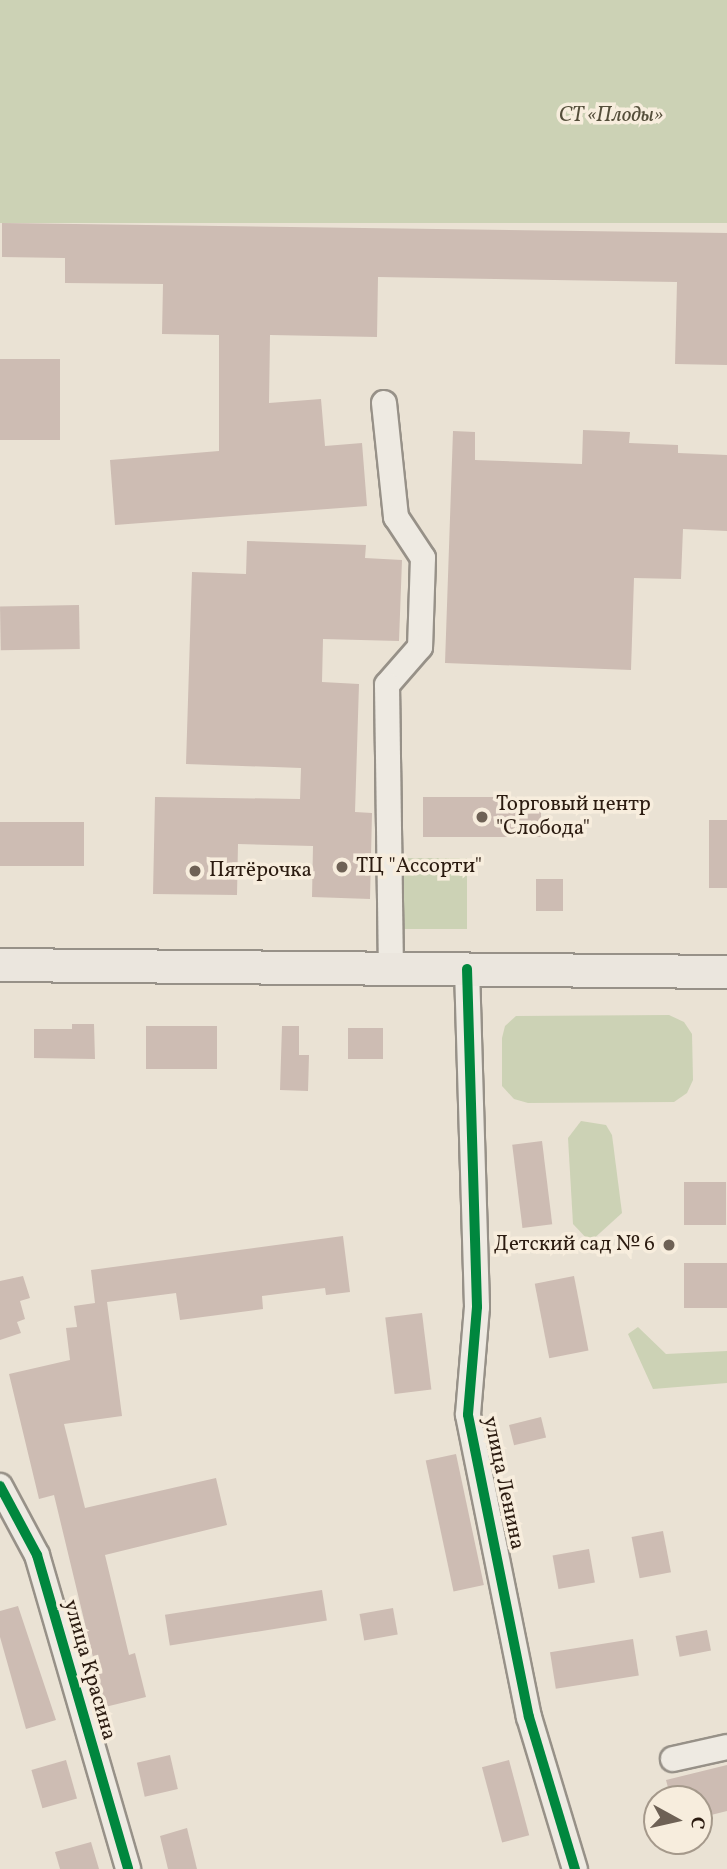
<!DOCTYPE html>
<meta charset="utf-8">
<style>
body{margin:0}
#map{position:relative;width:727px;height:1869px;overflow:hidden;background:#eae2d4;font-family:Vollkorn,serif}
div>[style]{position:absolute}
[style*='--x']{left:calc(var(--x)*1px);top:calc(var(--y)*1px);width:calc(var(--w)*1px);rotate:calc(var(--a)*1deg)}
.green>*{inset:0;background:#ccd2b5;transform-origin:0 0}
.building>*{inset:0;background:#cdbcb3;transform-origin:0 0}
.roads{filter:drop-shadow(2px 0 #979188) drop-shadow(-2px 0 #979188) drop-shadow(0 2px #979188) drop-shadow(0 -2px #979188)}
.minor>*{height:24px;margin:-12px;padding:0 12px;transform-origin:12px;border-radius:12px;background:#eeeae2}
.major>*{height:32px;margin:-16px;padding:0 16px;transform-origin:16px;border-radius:16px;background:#ebe6de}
.cycleway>*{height:10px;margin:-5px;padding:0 5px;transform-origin:5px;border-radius:5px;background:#00873e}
.dots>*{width:19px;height:19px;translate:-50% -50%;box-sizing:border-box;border:4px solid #f7eddd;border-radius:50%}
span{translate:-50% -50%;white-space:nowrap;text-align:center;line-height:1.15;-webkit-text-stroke:7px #f7eddd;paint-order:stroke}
.park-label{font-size:21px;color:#544e3a;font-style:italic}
.poi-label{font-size:21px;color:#2b1b10}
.left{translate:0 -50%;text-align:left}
.right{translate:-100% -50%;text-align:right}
.street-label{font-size:21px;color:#2b1b10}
.north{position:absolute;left:643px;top:1785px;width:70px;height:70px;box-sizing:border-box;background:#f7eddd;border:2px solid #a5998b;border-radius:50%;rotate:98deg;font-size:19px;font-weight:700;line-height:28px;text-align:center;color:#2b1b10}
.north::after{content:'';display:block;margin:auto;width:24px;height:32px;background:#6e6155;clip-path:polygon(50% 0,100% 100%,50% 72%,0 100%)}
</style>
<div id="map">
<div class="green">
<div style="left:0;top:0;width:727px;height:223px"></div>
<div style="left:398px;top:858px;width:69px;height:71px"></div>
<div style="clip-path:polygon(669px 1015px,684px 1022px,692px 1034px,693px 1080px,687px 1093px,674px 1102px,528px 1103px,514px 1099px,502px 1086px,502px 1038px,505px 1026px,516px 1016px)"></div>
<div style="clip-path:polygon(581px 1121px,606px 1125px,612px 1135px,622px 1213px,590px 1242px,573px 1224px,568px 1138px)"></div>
<div style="clip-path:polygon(638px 1327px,666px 1354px,727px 1351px,727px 1383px,653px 1389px,628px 1334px)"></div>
</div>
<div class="building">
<div style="clip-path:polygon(2px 223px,727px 233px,727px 365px,675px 364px,677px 282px,378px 277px,377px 337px,270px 335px,269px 403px,321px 399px,325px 446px,362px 443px,367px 506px,115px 525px,110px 460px,219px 451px,219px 335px,162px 334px,163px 284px,65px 283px,65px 258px,2px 257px)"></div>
<div style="left:0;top:359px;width:60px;height:81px"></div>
<div style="clip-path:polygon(583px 430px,630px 432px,629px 443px,678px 445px,678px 453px,727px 455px,727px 531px,683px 529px,681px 579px,634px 578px,631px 670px,445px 663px,453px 431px,475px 432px,475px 460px,582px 464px)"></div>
<div style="clip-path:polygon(247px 541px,366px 545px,365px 558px,402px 560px,399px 641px,323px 639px,322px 682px,359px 684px,355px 812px,372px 813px,370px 899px,312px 897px,313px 846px,238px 844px,237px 895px,153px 894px,155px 797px,300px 799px,301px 768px,186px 764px,192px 572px,246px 574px)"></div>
<div style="left:79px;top:605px;width:44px;height:79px;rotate:89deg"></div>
<div style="left:423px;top:797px;width:118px;height:40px"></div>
<div style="left:709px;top:820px;width:18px;height:68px"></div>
<div style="left:0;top:822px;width:84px;height:44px"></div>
<div style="left:536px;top:879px;width:27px;height:32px"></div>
<div style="clip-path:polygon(72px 1024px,94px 1024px,95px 1059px,34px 1058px,34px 1029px,72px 1029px)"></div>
<div style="left:217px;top:1026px;width:43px;height:71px;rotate:90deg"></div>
<div style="clip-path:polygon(282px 1026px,299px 1026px,299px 1055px,309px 1055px,308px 1091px,280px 1090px)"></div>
<div style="left:348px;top:1028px;width:35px;height:31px"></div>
<div style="left:542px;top:1141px;width:84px;height:30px;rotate:83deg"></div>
<div style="left:684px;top:1182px;width:42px;height:43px"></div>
<div style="clip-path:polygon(343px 1236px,350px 1292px,326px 1295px,325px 1288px,262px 1296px,263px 1309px,180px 1320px,176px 1293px,107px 1302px,122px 1416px,64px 1424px,85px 1508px,216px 1478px,227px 1525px,105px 1555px,129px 1655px,135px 1653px,146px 1697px,105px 1707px,54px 1495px,39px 1499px,9px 1374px,70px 1360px,66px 1328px,77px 1327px,74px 1306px,95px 1303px,91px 1270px)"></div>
<div style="left:684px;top:1263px;width:43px;height:45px"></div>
<div style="clip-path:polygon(23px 1276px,30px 1298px,20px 1301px,25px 1319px,17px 1322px,21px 1333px,0 1340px,0 1281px)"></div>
<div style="left:574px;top:1276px;width:76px;height:40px;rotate:79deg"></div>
<div style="left:422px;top:1313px;width:77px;height:37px;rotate:83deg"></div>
<div style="left:541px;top:1417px;width:21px;height:33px;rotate:76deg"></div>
<div style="left:456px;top:1454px;width:134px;height:31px;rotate:78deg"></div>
<div style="left:663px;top:1531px;width:42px;height:32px;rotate:79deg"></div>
<div style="left:589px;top:1549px;width:34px;height:37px;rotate:80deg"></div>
<div style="left:322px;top:1590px;width:31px;height:159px;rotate:81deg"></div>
<div style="clip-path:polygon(18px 1606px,56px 1720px,26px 1729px,0 1637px,0 1611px)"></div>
<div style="left:393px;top:1608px;width:27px;height:34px;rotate:80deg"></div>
<div style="left:707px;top:1630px;width:21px;height:32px;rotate:79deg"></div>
<div style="left:633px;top:1639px;width:37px;height:84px;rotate:81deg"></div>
<div style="left:170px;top:1755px;width:35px;height:34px;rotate:77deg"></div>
<div style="left:66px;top:1760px;width:40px;height:36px;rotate:74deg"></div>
<div style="left:509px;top:1760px;width:78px;height:28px;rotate:75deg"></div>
<div style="clip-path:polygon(727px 1765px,727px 1811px,699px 1818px,699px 1799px,671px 1799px,666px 1780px)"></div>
<div style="clip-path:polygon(187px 1828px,197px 1869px,168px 1869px,160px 1836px)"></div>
<div style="clip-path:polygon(91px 1842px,99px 1869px,60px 1869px,55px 1852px)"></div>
</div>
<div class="roads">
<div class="minor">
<div style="--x:384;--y:403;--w:115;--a:84"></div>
<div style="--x:396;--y:517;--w:49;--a:56.6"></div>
<div style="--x:423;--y:558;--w:89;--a:91.9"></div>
<div style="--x:420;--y:647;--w:50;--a:131"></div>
<div style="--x:387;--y:685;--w:283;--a:89.2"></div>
<div style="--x:467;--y:969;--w:338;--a:88.3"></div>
<div style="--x:477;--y:1307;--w:108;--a:94.8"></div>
<div style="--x:468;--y:1415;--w:308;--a:78.6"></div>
<div style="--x:529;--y:1717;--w:159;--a:73.2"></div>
<div style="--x:0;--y:1486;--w:78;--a:61.8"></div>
<div style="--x:37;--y:1555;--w:327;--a:73.8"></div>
<div style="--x:673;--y:1759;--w:55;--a:-12.5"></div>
</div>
<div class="major">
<div style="--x:0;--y:965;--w:727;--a:0.55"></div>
</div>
</div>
<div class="cycleway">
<div style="--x:467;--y:969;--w:338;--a:88.3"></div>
<div style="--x:477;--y:1307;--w:108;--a:94.8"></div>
<div style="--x:468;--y:1415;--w:308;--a:78.6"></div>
<div style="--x:529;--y:1717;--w:159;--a:73.2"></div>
<div style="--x:0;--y:1486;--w:78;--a:61.8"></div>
<div style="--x:37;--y:1555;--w:327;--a:73.8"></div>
</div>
<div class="dots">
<div style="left:482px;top:817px;background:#6e6155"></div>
<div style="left:342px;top:867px;background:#6e6155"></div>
<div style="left:195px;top:871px;background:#6e6155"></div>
<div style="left:669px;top:1245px;background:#6e6155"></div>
</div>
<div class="park-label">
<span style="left:611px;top:116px">СТ «Плоды»</span>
</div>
<div class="poi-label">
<span class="left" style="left:496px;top:817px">Торговый центр<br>"Слобода"</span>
<span class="left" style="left:356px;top:867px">ТЦ "Ассорти"</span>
<span class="left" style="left:209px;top:871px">Пятёрочка</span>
<span class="right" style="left:655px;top:1245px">Детский сад № 6</span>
</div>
<div class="street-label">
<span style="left:503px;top:1483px;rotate:78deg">улица Ленина</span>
<span style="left:89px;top:1670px;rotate:74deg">улица Красина</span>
</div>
<div class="north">С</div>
</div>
